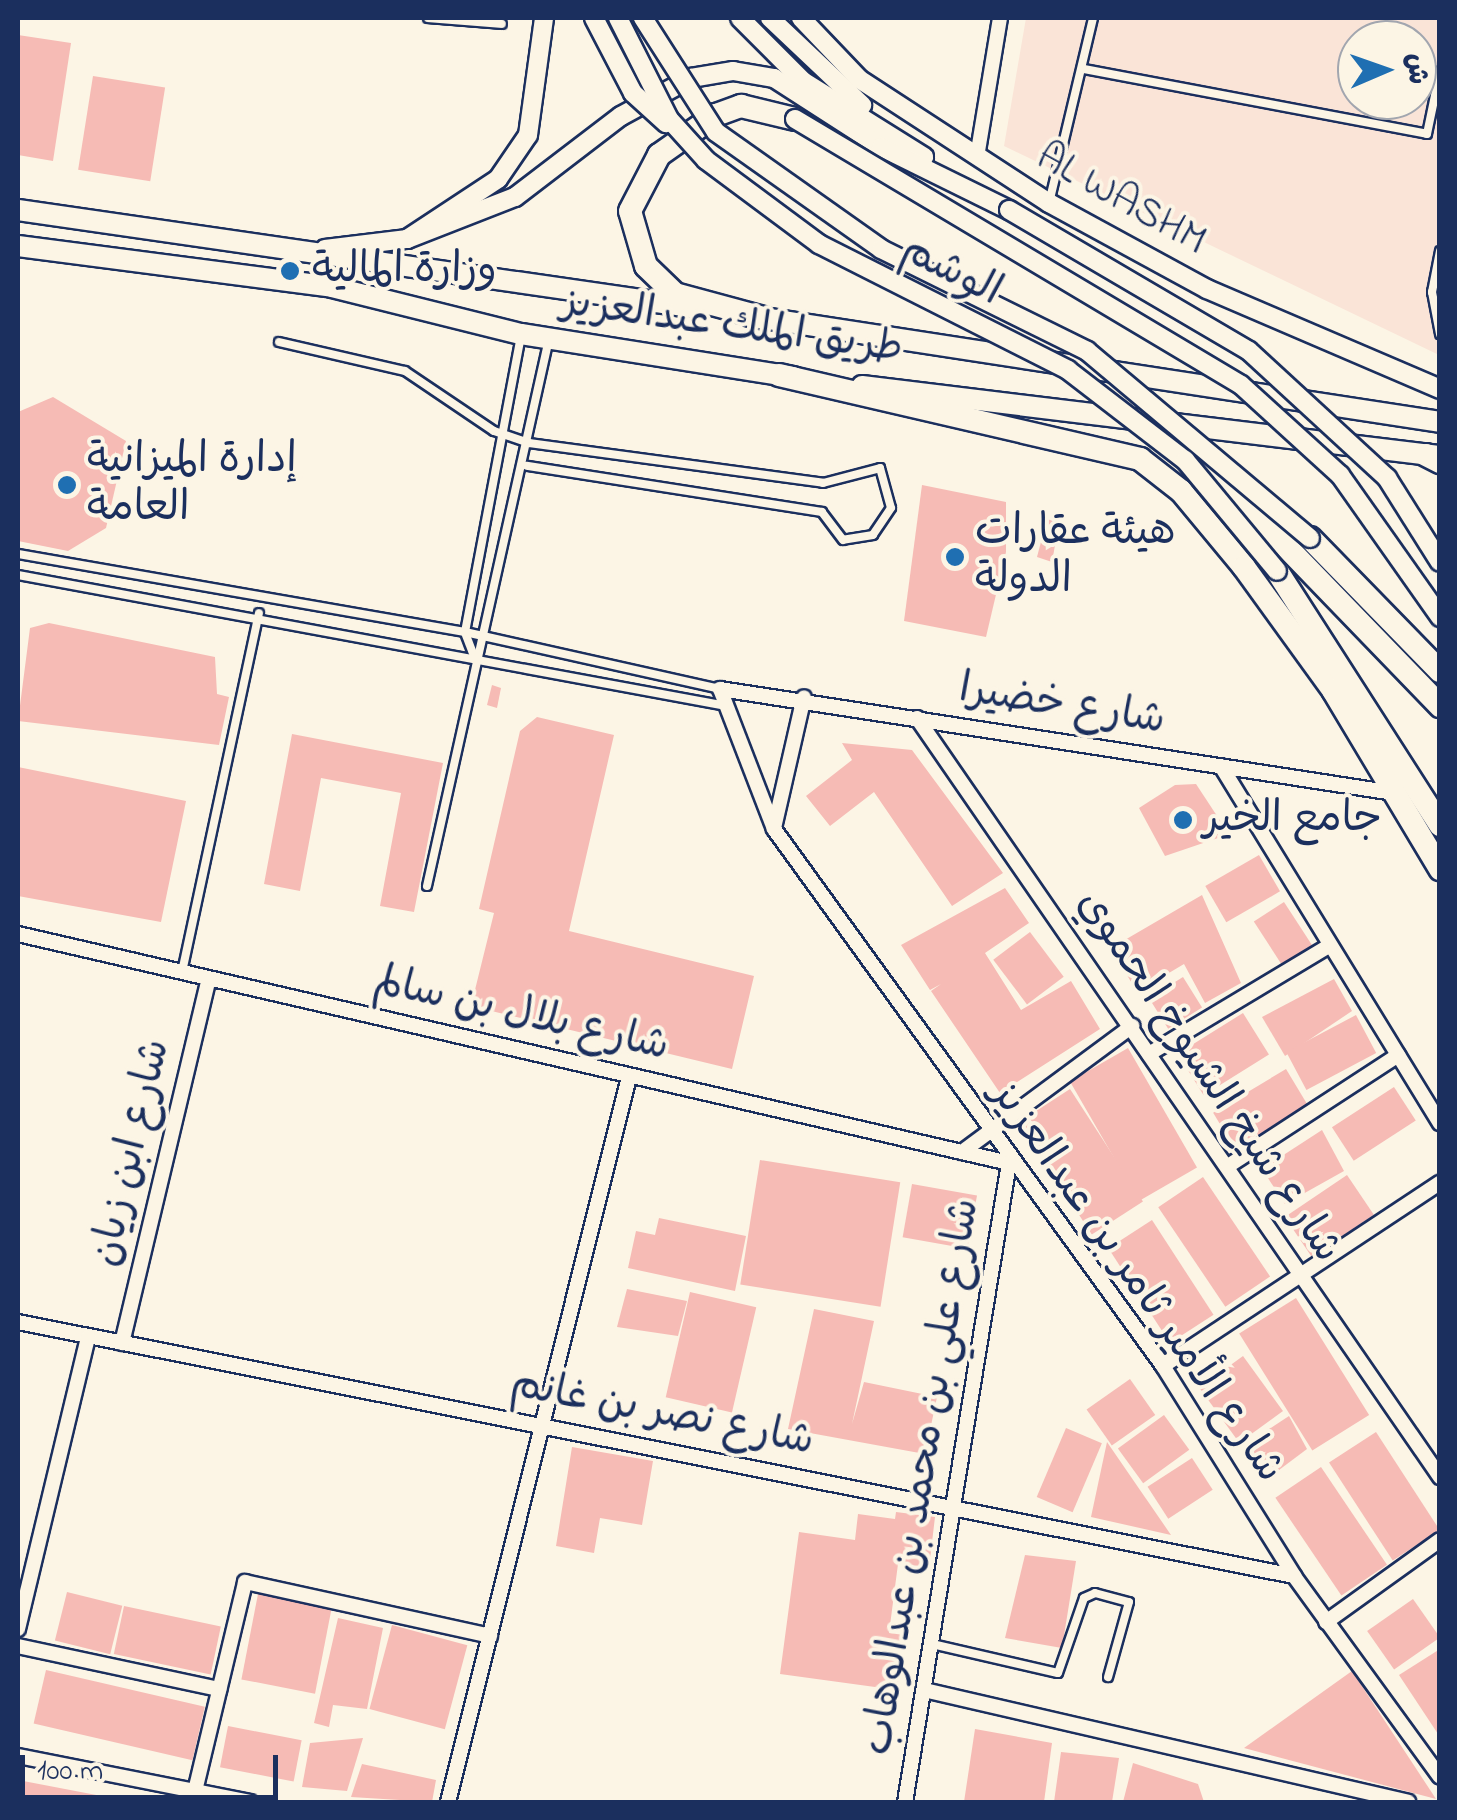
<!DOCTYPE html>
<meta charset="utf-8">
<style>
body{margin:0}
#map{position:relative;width:1457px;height:1820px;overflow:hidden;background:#fcf5e5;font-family:"Indie Flower","Playpen Sans Arabic",sans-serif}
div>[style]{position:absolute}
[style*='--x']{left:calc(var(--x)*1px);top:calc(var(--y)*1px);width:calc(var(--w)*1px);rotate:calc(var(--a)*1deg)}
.built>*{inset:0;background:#fae4d7}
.building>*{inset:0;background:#f6bbb5;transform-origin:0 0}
.roads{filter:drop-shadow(2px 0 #1b2f5e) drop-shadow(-2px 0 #1b2f5e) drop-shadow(0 2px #1b2f5e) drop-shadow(0 -2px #1b2f5e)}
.service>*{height:8px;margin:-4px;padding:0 4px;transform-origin:4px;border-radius:4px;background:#fcf5e5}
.minor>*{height:14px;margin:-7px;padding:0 7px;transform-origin:7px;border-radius:7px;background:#fcf5e5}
.tertiary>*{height:18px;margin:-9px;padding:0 9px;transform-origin:9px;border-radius:9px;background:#fcf5e5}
.secondary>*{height:20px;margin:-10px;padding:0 10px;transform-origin:10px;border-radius:10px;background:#fcf5e5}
.primary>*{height:22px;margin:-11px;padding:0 11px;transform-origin:11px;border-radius:11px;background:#fcf5e5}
.bridges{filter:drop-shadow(2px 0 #1b2f5e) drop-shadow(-2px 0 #1b2f5e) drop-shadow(0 2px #1b2f5e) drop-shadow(0 -2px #1b2f5e)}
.tertiary-bridge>*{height:18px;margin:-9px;padding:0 9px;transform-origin:9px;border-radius:9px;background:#fcf5e5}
.dots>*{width:28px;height:28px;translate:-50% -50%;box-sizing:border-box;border:5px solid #fcf5e5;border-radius:50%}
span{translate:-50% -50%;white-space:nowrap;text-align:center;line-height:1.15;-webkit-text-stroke:8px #fcf5e5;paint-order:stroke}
.street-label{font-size:42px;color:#1b2f5e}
.poi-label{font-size:42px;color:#1b2f5e}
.left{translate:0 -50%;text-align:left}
.frame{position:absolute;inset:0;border:20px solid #1b2f5e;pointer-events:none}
.north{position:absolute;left:1337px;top:20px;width:100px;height:100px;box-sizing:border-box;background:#fcf5e5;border:2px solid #a2a6af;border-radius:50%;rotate:88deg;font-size:28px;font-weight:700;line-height:40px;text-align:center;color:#1b2f5e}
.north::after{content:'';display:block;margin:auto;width:35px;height:45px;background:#1f6fb2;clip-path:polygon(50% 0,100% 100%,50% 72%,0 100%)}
.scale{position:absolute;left:20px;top:1755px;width:258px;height:45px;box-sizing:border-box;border:5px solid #1b2f5e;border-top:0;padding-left:12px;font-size:30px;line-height:35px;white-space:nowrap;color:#1b2f5e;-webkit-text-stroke:8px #fcf5e5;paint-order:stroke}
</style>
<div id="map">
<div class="built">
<div style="clip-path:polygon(evenodd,1026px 18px,1439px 18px,1439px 355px,1004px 146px,1026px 18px,1357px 40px,1417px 40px,1417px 100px,1357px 100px,1357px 40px)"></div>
</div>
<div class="building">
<div style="clip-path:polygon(18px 35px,71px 43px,53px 161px,18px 155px)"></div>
<div style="left:93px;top:76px;width:73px;height:95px;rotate:9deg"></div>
<div style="clip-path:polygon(53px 397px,126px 441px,106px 528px,68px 551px,18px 541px,18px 412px)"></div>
<div style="clip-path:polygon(922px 485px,1006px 502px,1006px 552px,986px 637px,904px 621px)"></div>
<div style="clip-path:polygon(1047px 519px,1059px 523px,1052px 562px,1037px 557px)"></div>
<div style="clip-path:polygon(49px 623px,215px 657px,217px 694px,229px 697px,219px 745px,18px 721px,30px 628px)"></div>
<div style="clip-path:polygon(492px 685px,501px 688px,497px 708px,487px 705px)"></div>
<div style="clip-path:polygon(537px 717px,614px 735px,569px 931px,754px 976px,732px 1069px,471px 1006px,494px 913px,479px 909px,520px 731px)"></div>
<div style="clip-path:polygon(292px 734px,443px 763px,414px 912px,380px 906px,401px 793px,321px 778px,300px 891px,264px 884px)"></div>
<div style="clip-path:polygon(842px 743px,912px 750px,1003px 873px,952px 906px,874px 792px,830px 826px,806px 796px,852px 760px)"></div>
<div style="clip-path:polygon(18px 767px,186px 801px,161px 922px,18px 896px)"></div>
<div style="clip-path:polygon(1196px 784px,1223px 825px,1218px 838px,1165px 856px,1139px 808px,1175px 785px)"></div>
<div style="left:1259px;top:855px;width:42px;height:62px;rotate:60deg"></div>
<div style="clip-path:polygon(1005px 888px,1029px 923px,985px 953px,1021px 1010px,1071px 981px,1100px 1029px,1000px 1093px,931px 991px,941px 984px,930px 990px,901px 945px)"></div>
<div style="clip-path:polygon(1202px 895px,1241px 983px,1205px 1003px,1184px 964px,1137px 992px,1111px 948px)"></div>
<div style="left:1284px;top:902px;width:54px;height:36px;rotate:57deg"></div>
<div style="left:1030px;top:932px;width:56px;height:46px;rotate:53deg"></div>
<div style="left:1183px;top:977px;width:36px;height:40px;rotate:58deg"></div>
<div style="clip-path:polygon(1334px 979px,1352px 1011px,1285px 1056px,1262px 1017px)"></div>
<div style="left:1243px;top:1013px;width:49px;height:77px;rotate:58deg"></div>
<div style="left:1356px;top:1015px;width:43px;height:79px;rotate:62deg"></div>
<div style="left:1128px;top:1048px;width:138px;height:67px;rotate:60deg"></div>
<div style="left:1286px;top:1069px;width:45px;height:85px;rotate:59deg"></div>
<div style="left:1394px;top:1087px;width:40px;height:74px;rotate:57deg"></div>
<div style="left:1070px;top:1089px;width:134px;height:61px;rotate:57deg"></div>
<div style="clip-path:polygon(1322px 1130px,1344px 1171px,1285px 1204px,1262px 1169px)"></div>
<div style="left:760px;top:1160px;width:142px;height:126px;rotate:9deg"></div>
<div style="left:1347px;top:1175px;width:48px;height:75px;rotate:56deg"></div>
<div style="left:1203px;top:1177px;width:120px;height:54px;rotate:56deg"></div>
<div style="left:912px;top:1184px;width:66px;height:54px;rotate:10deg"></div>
<div style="clip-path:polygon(659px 1218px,746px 1236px,735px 1291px,628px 1268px,636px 1231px,655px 1235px)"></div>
<div style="left:1152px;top:1220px;width:113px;height:52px;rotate:57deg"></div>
<div style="clip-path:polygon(627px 1289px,687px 1301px,678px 1336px,617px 1327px)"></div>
<div style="left:690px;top:1292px;width:68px;height:108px;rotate:13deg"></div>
<div style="left:1296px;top:1298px;width:138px;height:67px;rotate:58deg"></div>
<div style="clip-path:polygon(814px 1309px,874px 1321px,852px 1424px,864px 1382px,937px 1397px,925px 1454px,788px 1429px)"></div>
<div style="left:1243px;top:1356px;width:68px;height:54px;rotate:54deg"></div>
<div style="left:1130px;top:1379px;width:44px;height:53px;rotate:55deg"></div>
<div style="left:1164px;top:1415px;width:43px;height:57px;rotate:54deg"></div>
<div style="clip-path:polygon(1289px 1416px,1307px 1449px,1263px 1482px,1243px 1446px)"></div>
<div style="left:1066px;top:1428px;width:39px;height:75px;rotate:23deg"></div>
<div style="left:1376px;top:1432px;width:117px;height:56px;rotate:57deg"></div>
<div style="clip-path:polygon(1107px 1442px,1171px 1535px,1091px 1517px)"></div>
<div style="clip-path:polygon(572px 1447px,653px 1461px,642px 1525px,600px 1518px,594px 1553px,556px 1546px)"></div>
<div style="left:1192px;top:1458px;width:38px;height:53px;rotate:57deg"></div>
<div style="left:1321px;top:1467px;width:118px;height:55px;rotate:56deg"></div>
<div style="clip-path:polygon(896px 1512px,935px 1517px,929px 1568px,898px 1564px,889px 1633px,904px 1635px,897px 1690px,780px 1674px,799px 1532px,855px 1540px,858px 1514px,895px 1519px)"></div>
<div style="clip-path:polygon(1025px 1555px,1076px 1561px,1062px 1648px,1005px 1638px)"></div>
<div style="left:67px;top:1592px;width:57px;height:50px;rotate:14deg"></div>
<div style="left:258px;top:1594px;width:75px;height:87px;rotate:11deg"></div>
<div style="left:1413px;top:1599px;width:47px;height:56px;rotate:55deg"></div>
<div style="left:124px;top:1606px;width:99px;height:49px;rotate:12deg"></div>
<div style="clip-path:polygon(338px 1618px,383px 1628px,367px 1709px,333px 1705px,329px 1727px,314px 1723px)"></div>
<div style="left:392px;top:1625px;width:78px;height:87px;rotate:15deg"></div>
<div style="clip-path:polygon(1440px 1649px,1440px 1737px,1399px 1675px)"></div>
<div style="left:46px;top:1670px;width:163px;height:55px;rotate:13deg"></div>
<div style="clip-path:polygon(1352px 1671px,1436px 1799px,1244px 1748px)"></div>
<div style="left:228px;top:1726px;width:75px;height:42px;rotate:11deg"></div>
<div style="clip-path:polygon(975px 1729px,1052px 1743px,1044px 1802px,964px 1802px)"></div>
<div style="clip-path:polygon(363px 1738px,347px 1791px,302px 1787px,310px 1743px)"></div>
<div style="clip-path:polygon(1061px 1752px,1119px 1758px,1112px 1802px,1054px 1802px)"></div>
<div style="clip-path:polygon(1133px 1763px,1198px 1784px,1204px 1802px,1123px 1802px)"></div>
<div style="clip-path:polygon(362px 1764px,436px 1780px,432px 1802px,351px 1797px)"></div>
<div style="clip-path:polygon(18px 1780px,112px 1798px,111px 1802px,18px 1802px)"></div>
</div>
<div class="roads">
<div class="service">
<div style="--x:428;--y:18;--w:74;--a:4.6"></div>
<div style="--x:1084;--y:69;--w:349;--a:10.7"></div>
<div style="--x:1427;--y:134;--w:64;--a:-78.3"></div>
<div style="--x:1049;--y:203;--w:190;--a:-76.6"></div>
<div style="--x:1440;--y:251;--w:42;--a:101"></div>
<div style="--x:1432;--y:292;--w:43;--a:79.2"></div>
<div style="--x:279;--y:342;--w:129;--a:13"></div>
<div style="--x:405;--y:371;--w:107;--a:34"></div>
<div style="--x:494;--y:431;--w:37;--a:19"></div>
<div style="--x:529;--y:443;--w:297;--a:7.7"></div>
<div style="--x:823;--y:483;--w:59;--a:-14.7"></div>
<div style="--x:880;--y:468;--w:41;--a:74.6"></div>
<div style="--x:891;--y:508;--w:32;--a:124"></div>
<div style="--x:873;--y:535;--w:30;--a:171"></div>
<div style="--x:843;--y:540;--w:35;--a:-127"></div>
<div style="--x:822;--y:512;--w:299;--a:-171.1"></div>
<div style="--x:18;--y:554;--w:454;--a:9.9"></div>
<div style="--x:465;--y:632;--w:261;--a:12.6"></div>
<div style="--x:18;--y:575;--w:715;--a:10.48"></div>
<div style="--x:474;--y:656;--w:26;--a:-111"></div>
<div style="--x:465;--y:632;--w:300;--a:-79.3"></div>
<div style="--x:427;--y:886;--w:560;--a:-77.43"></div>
<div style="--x:182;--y:972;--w:367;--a:-77.9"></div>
<div style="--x:932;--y:1644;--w:129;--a:13"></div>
<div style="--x:1058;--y:1673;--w:79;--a:-70.9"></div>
<div style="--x:1084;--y:1598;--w:12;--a:-24"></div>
<div style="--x:1095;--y:1593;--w:35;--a:15"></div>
<div style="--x:1129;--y:1602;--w:78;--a:105.6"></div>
</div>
<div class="minor">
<div style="--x:977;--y:157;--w:141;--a:-80.6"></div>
<div style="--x:917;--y:718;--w:922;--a:55.43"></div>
<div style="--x:1221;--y:766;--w:419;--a:58.5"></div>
<div style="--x:1394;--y:793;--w:682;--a:-171.23"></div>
<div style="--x:720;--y:689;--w:150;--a:68.9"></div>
<div style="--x:774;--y:829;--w:663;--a:54.08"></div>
<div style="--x:1163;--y:1366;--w:248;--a:58"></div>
<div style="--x:1294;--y:1576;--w:248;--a:54"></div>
<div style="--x:774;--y:828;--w:134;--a:-77.1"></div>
<div style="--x:18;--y:934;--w:1017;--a:13.01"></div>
<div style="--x:1009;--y:1163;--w:647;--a:99.24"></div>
<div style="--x:1149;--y:1054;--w:210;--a:-31"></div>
<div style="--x:962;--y:1152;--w:212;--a:-36.5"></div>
<div style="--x:1228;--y:1166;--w:203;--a:-33.1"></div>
<div style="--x:18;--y:1322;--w:1301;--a:11.26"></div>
<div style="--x:122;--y:1343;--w:374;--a:-76.6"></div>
<div style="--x:1163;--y:1366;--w:332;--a:-33.5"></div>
<div style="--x:1326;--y:1622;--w:140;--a:-35.7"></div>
<div style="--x:18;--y:1629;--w:300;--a:-76.5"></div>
<div style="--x:18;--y:1646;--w:206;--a:12.1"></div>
<div style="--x:924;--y:1690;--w:497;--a:13"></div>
<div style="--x:18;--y:1756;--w:237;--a:11.2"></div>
<div style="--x:195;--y:1791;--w:215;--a:-76.5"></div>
<div style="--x:245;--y:1582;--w:251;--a:12.4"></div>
<div style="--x:448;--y:1802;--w:747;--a:-75.98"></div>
</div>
<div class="tertiary">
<div style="--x:740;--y:18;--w:89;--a:45"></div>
<div style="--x:803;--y:81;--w:143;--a:32.1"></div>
<div style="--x:770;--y:18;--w:127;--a:43.4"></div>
<div style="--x:801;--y:18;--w:84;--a:46.4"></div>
<div style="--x:859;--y:79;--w:227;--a:33.1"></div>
<div style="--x:1049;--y:203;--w:180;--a:28.6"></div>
<div style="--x:1207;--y:289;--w:254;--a:23.2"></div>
<div style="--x:407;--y:239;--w:116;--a:-21.3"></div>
<div style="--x:515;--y:197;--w:133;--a:-37.4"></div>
<div style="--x:621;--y:116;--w:80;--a:-28.5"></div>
<div style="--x:691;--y:78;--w:43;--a:-9.5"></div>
<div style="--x:733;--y:71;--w:42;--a:9.7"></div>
<div style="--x:774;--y:78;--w:127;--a:32.8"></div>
<div style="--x:881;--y:147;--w:143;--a:26.2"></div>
<div style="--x:325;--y:249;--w:83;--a:-7"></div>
<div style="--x:407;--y:239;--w:109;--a:-33.4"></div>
<div style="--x:498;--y:179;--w:53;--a:-55.7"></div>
<div style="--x:528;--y:135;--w:118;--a:-82.2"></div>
</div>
<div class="secondary">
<div style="--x:18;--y:210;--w:685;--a:8.22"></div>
<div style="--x:18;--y:246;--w:317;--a:7.4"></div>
<div style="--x:332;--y:287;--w:195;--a:14"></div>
<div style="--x:521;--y:334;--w:276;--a:9"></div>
<div style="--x:750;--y:316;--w:698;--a:8.73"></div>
<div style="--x:862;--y:386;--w:581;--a:6.92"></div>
</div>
<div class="primary">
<div style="--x:764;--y:318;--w:92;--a:-164.9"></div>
<div style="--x:675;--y:294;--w:40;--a:-136"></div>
<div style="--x:646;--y:266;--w:57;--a:-106.2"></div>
<div style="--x:630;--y:211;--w:63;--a:-62.6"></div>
<div style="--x:659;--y:155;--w:70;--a:-35.1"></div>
<div style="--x:716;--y:115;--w:27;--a:-20"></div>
<div style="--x:741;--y:106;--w:56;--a:13.5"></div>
<div style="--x:779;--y:375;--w:371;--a:13.1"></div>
<div style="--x:1140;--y:459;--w:52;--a:38"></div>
<div style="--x:1181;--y:491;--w:99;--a:50.3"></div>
<div style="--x:1244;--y:567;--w:152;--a:54.1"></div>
<div style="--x:1333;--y:690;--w:209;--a:59.1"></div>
<div style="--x:1426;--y:455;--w:16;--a:27"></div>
<div style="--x:1192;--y:465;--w:70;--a:36.9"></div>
<div style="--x:1248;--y:507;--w:277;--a:46"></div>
<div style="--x:1310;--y:538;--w:186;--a:45.7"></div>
<div style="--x:1277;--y:571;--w:302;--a:57.3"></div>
</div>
</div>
<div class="bridges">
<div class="tertiary-bridge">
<div style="--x:594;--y:18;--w:85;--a:62.5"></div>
<div style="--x:633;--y:93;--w:45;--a:42.3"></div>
<div style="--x:618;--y:18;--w:113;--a:63.2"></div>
<div style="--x:669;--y:119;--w:55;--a:47.9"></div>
<div style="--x:706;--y:160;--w:141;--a:36.6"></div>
<div style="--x:819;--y:244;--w:279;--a:26.8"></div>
<div style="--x:1068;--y:370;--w:148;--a:37.6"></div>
<div style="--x:1185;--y:460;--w:144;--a:50.3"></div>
<div style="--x:643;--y:18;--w:135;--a:57.4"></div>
<div style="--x:716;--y:132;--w:202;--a:35.3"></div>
<div style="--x:881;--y:249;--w:230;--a:26.3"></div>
<div style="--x:1087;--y:351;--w:291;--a:40"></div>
<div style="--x:795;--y:119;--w:519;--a:30.81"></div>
<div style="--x:1241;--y:385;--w:134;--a:42.3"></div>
<div style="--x:1340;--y:475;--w:174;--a:54.8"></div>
<div style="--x:1009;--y:210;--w:278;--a:30.4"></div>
<div style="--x:1249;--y:351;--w:188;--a:42.6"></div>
<div style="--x:1387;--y:478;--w:99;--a:57.8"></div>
</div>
</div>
<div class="dots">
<div style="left:290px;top:271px;background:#1f6fb2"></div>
<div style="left:67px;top:485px;background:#1f6fb2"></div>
<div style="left:955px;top:557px;background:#1f6fb2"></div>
<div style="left:1183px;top:820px;background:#1f6fb2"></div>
</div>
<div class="street-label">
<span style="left:1121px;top:200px;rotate:29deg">AL WASHM</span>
<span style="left:951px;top:272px;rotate:27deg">الوشم</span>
<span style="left:732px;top:327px;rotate:8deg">طريق الملك عبدالعزيز</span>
<span style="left:1062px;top:706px;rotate:9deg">شارع خضيرا</span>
<span style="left:521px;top:1015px;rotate:13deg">شارع بلال بن سالم</span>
<span style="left:1208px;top:1077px;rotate:56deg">شارع شيخ الشيوخ الحموي</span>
<span style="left:132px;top:1153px;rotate:-77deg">شارع ابن زيان</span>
<span style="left:1136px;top:1282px;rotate:55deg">شارع الأمير ثامر بن عبدالعزيز</span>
<span style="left:662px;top:1414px;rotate:11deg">شارع نصر بن غانم</span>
<span style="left:923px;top:1477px;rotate:-81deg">شارع علي بن محمد بن عبدالوهاب</span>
</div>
<div class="poi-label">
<span class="left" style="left:312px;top:271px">وزارة المالية</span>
<span class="left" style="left:87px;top:485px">إدارة الميزانية<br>العامة</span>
<span class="left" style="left:975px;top:557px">هيئة عقارات<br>الدولة</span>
<span class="left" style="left:1203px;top:820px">جامع الخير</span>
</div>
<div class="frame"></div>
<div class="north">ش</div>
<div class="scale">100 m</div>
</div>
